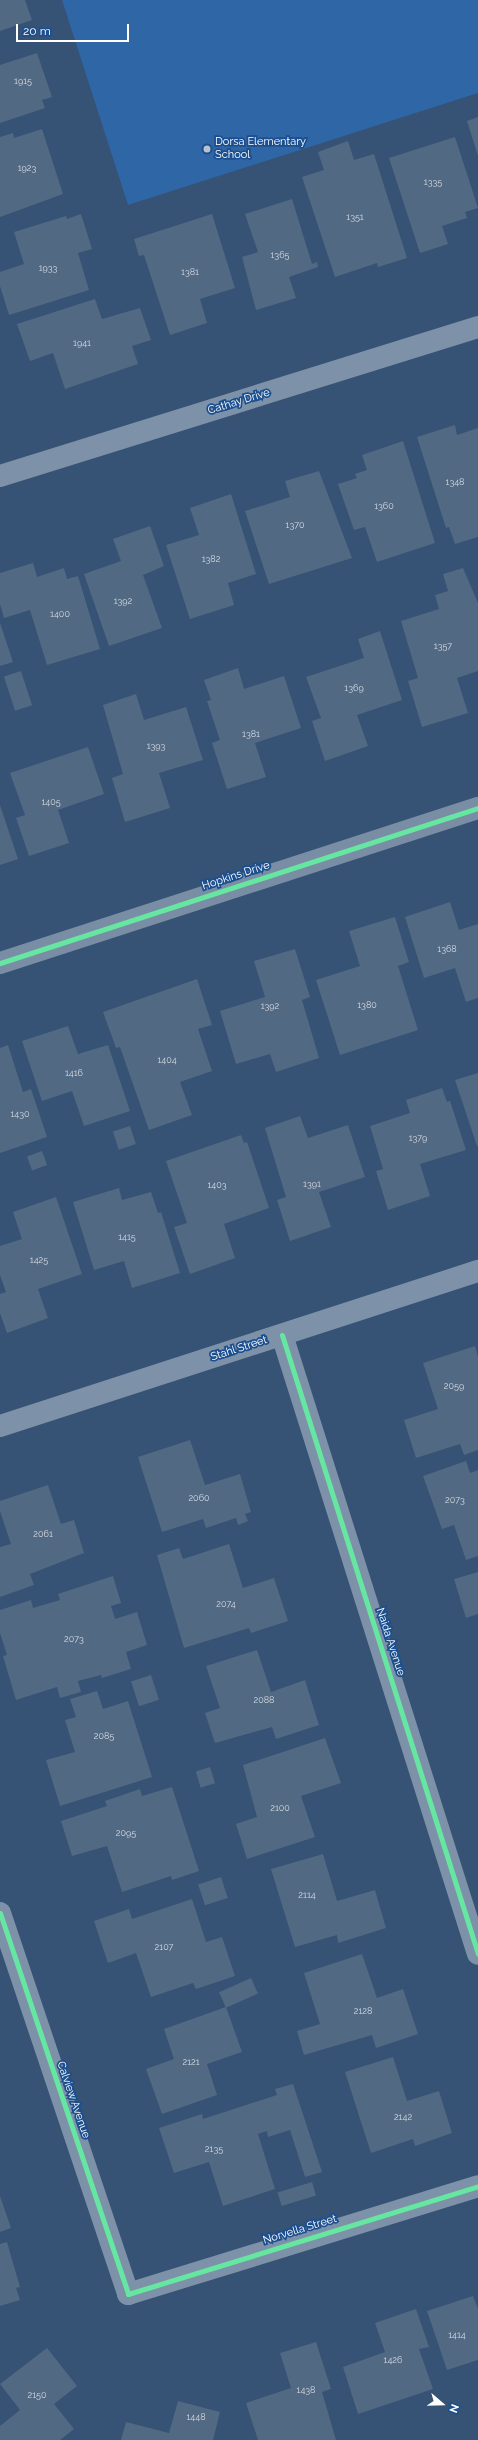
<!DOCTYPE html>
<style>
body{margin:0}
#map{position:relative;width:478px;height:2440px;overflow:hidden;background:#365274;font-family:Raleway,sans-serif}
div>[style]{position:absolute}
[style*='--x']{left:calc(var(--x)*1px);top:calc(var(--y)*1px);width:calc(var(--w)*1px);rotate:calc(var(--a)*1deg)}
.green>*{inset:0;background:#2f66a5}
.building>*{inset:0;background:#526984;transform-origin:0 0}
.street>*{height:22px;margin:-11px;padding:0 11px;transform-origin:11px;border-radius:11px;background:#7d92a8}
.secondary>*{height:22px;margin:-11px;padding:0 11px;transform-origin:11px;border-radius:11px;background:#798da4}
.cycleway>*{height:5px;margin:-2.5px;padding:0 2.5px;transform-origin:2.5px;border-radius:2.5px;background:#66e7a1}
.dots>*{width:11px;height:11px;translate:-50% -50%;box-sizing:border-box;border:2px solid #1b4f8f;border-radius:50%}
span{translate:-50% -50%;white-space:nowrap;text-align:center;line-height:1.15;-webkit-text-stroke:3.5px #1b4f8f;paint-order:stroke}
.number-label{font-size:9px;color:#d4dae0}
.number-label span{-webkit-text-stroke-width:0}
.poi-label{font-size:11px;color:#fff}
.left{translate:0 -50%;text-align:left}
.street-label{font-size:11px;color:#fff}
.north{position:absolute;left:422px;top:2384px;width:40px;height:40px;-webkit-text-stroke:3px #1b4f8f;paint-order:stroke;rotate:110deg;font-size:11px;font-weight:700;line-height:16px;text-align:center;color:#fff}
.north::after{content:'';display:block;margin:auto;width:14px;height:18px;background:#fff;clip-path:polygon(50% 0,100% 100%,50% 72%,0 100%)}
.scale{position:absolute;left:16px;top:24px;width:113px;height:18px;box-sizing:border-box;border:2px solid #fff;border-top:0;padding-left:5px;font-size:12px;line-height:14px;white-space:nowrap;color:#fff;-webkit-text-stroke:3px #1b4f8f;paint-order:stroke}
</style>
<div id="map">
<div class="green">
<div style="clip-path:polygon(62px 0,478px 0,478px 93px,128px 205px)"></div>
</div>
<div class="building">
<div style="clip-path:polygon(0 0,25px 0,32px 20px,0 31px)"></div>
<div style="clip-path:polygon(37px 53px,52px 97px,42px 100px,45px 108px,0 123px,0 65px)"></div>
<div style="clip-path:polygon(478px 117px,478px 156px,467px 121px)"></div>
<div style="clip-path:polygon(42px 129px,63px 194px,0 217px,0 137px,13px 133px,14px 138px)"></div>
<div style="clip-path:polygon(455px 137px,478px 208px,465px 212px,467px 218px,442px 226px,448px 244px,420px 253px,389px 158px)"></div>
<div style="clip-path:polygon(348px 141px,354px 160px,374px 154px,407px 258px,378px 267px,377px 263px,335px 277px,302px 177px,324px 170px,318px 152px)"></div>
<div style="clip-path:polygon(292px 199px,312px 264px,317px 262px,318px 267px,289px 277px,296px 298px,256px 310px,242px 257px,258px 252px,245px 214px)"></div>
<div style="clip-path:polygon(81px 214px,92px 249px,78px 253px,89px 290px,9px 315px,0 286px,0 272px,24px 264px,14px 232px,66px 216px,67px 219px)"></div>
<div style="clip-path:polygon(212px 214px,235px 288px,200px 299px,207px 323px,170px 335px,144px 255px,139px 256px,134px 239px)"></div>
<div style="clip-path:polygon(95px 299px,102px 319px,140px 308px,151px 340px,132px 346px,138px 364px,65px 389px,53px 353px,30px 361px,17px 324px)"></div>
<div style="clip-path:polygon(455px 425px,457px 435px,478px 428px,478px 537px,455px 544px,449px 527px,446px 528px,417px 437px)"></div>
<div style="clip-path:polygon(403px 441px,435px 543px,377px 562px,365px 527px,354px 530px,338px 484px,357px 478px,355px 474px,367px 470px,362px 455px)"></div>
<div style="clip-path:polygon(319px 471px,352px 558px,269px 584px,245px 511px,290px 497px,285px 481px)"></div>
<div style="clip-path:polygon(231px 494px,256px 574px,228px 583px,234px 605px,190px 619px,166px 545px,199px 535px,190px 508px)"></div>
<div style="clip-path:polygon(150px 526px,164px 566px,143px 575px,162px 628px,109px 646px,84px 574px,121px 561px,113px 539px)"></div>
<div style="clip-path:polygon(33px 563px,37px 577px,64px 568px,67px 579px,78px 576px,100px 649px,47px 665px,30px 610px,4px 618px,0 604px,0 573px)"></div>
<div style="clip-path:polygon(463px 568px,478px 603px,478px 671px,457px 678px,468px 713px,422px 727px,408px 681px,418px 678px,401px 621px,439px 609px,435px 595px,448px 591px,443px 574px)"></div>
<div style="clip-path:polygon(0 623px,13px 662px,0 666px)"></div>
<div style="clip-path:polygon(380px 631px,402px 700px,357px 715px,368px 746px,325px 761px,312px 721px,321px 718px,306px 677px,364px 658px,358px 639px)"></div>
<div style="clip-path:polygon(238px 668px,244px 689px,284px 676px,301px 728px,255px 743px,266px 777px,227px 789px,212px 743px,220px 740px,207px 701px,211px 700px,204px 680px)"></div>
<div style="left:21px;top:671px;width:36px;height:18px;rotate:72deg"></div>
<div style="clip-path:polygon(136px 694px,144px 720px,186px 707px,203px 760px,159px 773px,170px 808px,125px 822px,112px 778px,123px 774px,103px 705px)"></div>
<div style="clip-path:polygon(88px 747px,104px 794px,58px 810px,69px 843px,29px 856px,16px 818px,25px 815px,10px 773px)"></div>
<div style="clip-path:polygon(0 805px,18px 859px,0 865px)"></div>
<div style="clip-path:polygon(450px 902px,459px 930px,478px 924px,478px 998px,466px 1002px,455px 968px,424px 978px,405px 917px)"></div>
<div style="clip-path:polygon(395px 917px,409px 962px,398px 966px,418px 1030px,340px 1055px,316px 980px,360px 966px,349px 931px)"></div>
<div style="clip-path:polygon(295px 949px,310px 997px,302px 1000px,319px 1058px,276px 1072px,270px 1054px,236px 1064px,220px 1011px,265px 997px,254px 961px)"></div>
<div style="clip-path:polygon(197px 979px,212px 1025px,198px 1029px,212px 1071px,180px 1082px,192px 1115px,149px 1130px,120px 1047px,116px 1048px,103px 1012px)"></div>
<div style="clip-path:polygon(68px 1026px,78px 1054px,108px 1045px,130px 1111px,84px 1126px,72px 1091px,42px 1101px,22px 1041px)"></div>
<div style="clip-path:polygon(8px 1045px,23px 1092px,31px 1089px,47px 1137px,0 1153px,0 1048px)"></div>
<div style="clip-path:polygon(478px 1073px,478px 1146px,477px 1146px,455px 1080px)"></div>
<div style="clip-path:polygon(442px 1088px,447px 1102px,450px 1101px,466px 1150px,420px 1164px,430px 1196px,388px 1210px,376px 1171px,383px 1169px,370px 1126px,410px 1113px,406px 1100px)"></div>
<div style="clip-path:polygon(300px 1116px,308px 1138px,348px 1125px,365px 1177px,319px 1192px,331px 1227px,290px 1241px,277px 1200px,286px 1197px,265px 1128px)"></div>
<div style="left:130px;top:1126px;width:19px;height:18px;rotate:72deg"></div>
<div style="clip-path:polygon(241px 1135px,244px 1143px,247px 1142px,269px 1208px,224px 1224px,235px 1258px,190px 1274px,174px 1227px,187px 1223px,166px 1161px)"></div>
<div style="left:42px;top:1151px;width:15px;height:16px;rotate:70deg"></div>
<div style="clip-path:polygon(119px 1188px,122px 1200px,151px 1192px,158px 1213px,161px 1212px,180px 1273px,132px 1288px,124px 1261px,94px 1270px,73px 1202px)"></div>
<div style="clip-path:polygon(56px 1197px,82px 1274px,38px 1289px,48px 1318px,7px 1333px,0 1313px,0 1294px,6px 1292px,0 1275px,0 1246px,22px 1239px,13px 1212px)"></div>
<div style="clip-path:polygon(475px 1346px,478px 1357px,478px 1450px,464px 1455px,460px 1444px,416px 1458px,404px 1420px,438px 1409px,423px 1363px)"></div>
<div style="clip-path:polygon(190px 1440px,205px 1485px,240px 1474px,251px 1512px,245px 1514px,248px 1521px,238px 1525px,236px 1518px,206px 1528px,203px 1519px,162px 1532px,138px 1457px)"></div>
<div style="clip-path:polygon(466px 1461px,470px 1473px,478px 1470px,478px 1556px,466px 1560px,454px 1525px,442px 1529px,423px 1476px)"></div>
<div style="clip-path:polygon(48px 1485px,61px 1524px,74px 1520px,84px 1553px,30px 1574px,34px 1585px,0 1597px,0 1547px,11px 1544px,0 1511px,0 1501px)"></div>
<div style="clip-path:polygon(229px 1544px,243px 1588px,274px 1578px,288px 1621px,251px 1633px,249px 1628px,184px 1648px,157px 1555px,179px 1548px,183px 1559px)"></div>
<div style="clip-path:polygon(478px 1572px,478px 1614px,466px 1618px,454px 1579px)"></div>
<div style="clip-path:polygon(113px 1576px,121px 1603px,111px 1606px,115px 1619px,137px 1612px,147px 1645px,126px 1652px,131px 1669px,102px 1678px,101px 1675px,78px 1681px,81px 1692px,60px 1698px,57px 1687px,16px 1700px,3px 1656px,7px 1655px,0 1633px,0 1610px,31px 1600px,33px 1608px,60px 1600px,58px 1594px)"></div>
<div style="clip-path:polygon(257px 1650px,271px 1692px,305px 1680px,319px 1725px,276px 1739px,272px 1727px,215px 1743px,205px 1713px,220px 1708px,206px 1666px)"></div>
<div style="left:151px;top:1675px;width:26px;height:21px;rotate:72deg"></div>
<div style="clip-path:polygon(97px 1691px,103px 1709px,128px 1701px,152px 1777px,60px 1806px,46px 1760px,75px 1752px,65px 1720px,76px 1717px,70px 1699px)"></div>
<div style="clip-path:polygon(325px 1738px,341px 1783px,301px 1796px,315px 1837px,247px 1859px,236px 1824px,257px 1817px,243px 1765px)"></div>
<div style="left:210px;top:1767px;width:17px;height:15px;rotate:73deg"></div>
<div style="clip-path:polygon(172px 1787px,199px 1871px,172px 1880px,171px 1876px,122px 1892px,107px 1846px,72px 1856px,61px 1821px,107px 1806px,105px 1801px,140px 1789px,142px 1796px)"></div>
<div style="clip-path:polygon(323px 1854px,337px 1901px,375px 1890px,386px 1928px,338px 1943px,337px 1935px,295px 1947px,271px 1869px)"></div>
<div style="left:221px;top:1877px;width:22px;height:24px;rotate:72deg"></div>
<div style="clip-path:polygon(192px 1899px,206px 1942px,222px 1937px,235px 1976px,196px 1989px,193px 1983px,151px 1997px,136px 1953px,108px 1963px,94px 1921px,129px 1909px,132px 1919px)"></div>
<div style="clip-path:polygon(362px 1954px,377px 1998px,403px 1989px,418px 2034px,376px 2048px,372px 2035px,304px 2055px,297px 2031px,320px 2024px,304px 1973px)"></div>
<div style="left:251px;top:1978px;width:17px;height:35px;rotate:66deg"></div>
<div style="clip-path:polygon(226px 2007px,242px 2052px,207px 2064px,217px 2095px,162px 2114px,146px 2069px,174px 2059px,164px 2029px)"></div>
<div style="clip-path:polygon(393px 2057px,407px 2101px,439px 2091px,452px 2133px,415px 2146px,413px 2139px,371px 2153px,345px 2072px)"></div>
<div style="clip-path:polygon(293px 2084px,322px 2172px,305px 2177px,290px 2130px,268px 2137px,267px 2131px,258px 2134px,275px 2189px,223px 2206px,209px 2162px,174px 2173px,159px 2128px,202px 2114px,203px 2119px,277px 2095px,275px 2089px)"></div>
<div style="left:312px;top:2182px;width:14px;height:36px;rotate:73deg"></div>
<div style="clip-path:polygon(0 2196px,11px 2228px,0 2232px)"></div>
<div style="clip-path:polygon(7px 2242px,20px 2287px,16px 2288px,20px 2300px,0 2306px,0 2244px)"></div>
<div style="clip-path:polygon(473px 2296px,478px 2309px,478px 2360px,447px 2370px,427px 2311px)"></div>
<div style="clip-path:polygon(416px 2309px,429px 2347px,419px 2349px,433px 2389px,358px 2414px,343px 2367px,385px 2352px,375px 2323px)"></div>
<div style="clip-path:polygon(316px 2342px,331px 2389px,322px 2392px,336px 2440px,258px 2440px,246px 2403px,291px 2388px,280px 2353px)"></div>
<div style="clip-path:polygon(47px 2348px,77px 2386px,54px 2404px,74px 2429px,60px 2440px,0 2440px,0 2426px,20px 2410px,0 2384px)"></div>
<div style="clip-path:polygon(178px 2401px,220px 2412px,213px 2440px,121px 2440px,126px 2422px,169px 2433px)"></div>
</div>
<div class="street">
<div style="--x:0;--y:476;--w:501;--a:-17.31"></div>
<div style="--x:282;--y:1335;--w:649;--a:72.43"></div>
<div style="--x:0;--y:1426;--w:503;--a:-17.97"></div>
<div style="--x:0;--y:1913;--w:402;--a:71.4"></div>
<div style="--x:128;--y:2294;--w:366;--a:-17.1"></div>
</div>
<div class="secondary">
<div style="--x:0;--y:963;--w:503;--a:-17.97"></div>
</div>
<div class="cycleway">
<div style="--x:0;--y:963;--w:503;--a:-17.97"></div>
<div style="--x:282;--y:1335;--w:649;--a:72.43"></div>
<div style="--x:0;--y:1913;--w:402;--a:71.4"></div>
<div style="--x:128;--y:2294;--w:366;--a:-17.1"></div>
</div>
<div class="dots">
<div style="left:207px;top:149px;background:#b9c2ce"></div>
</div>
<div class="number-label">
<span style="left:23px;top:81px">1915</span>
<span style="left:27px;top:168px">1923</span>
<span style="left:433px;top:182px">1335</span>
<span style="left:355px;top:217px">1351</span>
<span style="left:280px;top:255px">1365</span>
<span style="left:48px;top:268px">1933</span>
<span style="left:190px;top:272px">1381</span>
<span style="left:82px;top:343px">1941</span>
<span style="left:455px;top:482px">1348</span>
<span style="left:384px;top:506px">1360</span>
<span style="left:295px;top:525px">1370</span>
<span style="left:211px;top:559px">1382</span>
<span style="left:123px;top:601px">1392</span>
<span style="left:60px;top:614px">1400</span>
<span style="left:443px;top:646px">1357</span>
<span style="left:354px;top:688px">1369</span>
<span style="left:251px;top:734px">1381</span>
<span style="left:156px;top:746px">1393</span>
<span style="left:51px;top:802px">1405</span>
<span style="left:447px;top:949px">1368</span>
<span style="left:367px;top:1005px">1380</span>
<span style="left:270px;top:1006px">1392</span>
<span style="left:167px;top:1060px">1404</span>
<span style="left:74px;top:1073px">1416</span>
<span style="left:20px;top:1114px">1430</span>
<span style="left:418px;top:1138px">1379</span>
<span style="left:312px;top:1184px">1391</span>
<span style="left:217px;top:1185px">1403</span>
<span style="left:127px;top:1237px">1415</span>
<span style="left:39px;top:1260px">1425</span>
<span style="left:454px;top:1386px">2059</span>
<span style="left:199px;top:1498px">2060</span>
<span style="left:455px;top:1500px">2073</span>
<span style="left:43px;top:1534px">2061</span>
<span style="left:226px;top:1604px">2074</span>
<span style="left:74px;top:1639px">2073</span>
<span style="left:264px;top:1700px">2088</span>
<span style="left:104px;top:1736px">2085</span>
<span style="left:280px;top:1808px">2100</span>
<span style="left:126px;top:1833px">2095</span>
<span style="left:307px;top:1895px">2114</span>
<span style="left:164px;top:1947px">2107</span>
<span style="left:363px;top:2011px">2128</span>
<span style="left:191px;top:2062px">2121</span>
<span style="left:403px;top:2117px">2142</span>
<span style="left:214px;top:2149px">2135</span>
<span style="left:457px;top:2335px">1414</span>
<span style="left:393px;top:2360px">1426</span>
<span style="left:306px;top:2390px">1438</span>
<span style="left:37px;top:2395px">2150</span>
<span style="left:196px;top:2417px">1448</span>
</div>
<div class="poi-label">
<span class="left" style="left:215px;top:149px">Dorsa Elementary<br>School</span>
</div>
<div class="street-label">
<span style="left:239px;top:402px;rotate:-17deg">Cathay Drive</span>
<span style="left:236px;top:876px;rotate:-18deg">Hopkins Drive</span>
<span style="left:239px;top:1349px;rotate:-18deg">Stahl Street</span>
<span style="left:390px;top:1642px;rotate:72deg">Naida Avenue</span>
<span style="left:73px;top:2100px;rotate:71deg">Calview Avenue</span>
<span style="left:300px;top:2230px;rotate:-17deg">Norvella Street</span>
</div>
<div class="north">N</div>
<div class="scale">20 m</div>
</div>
